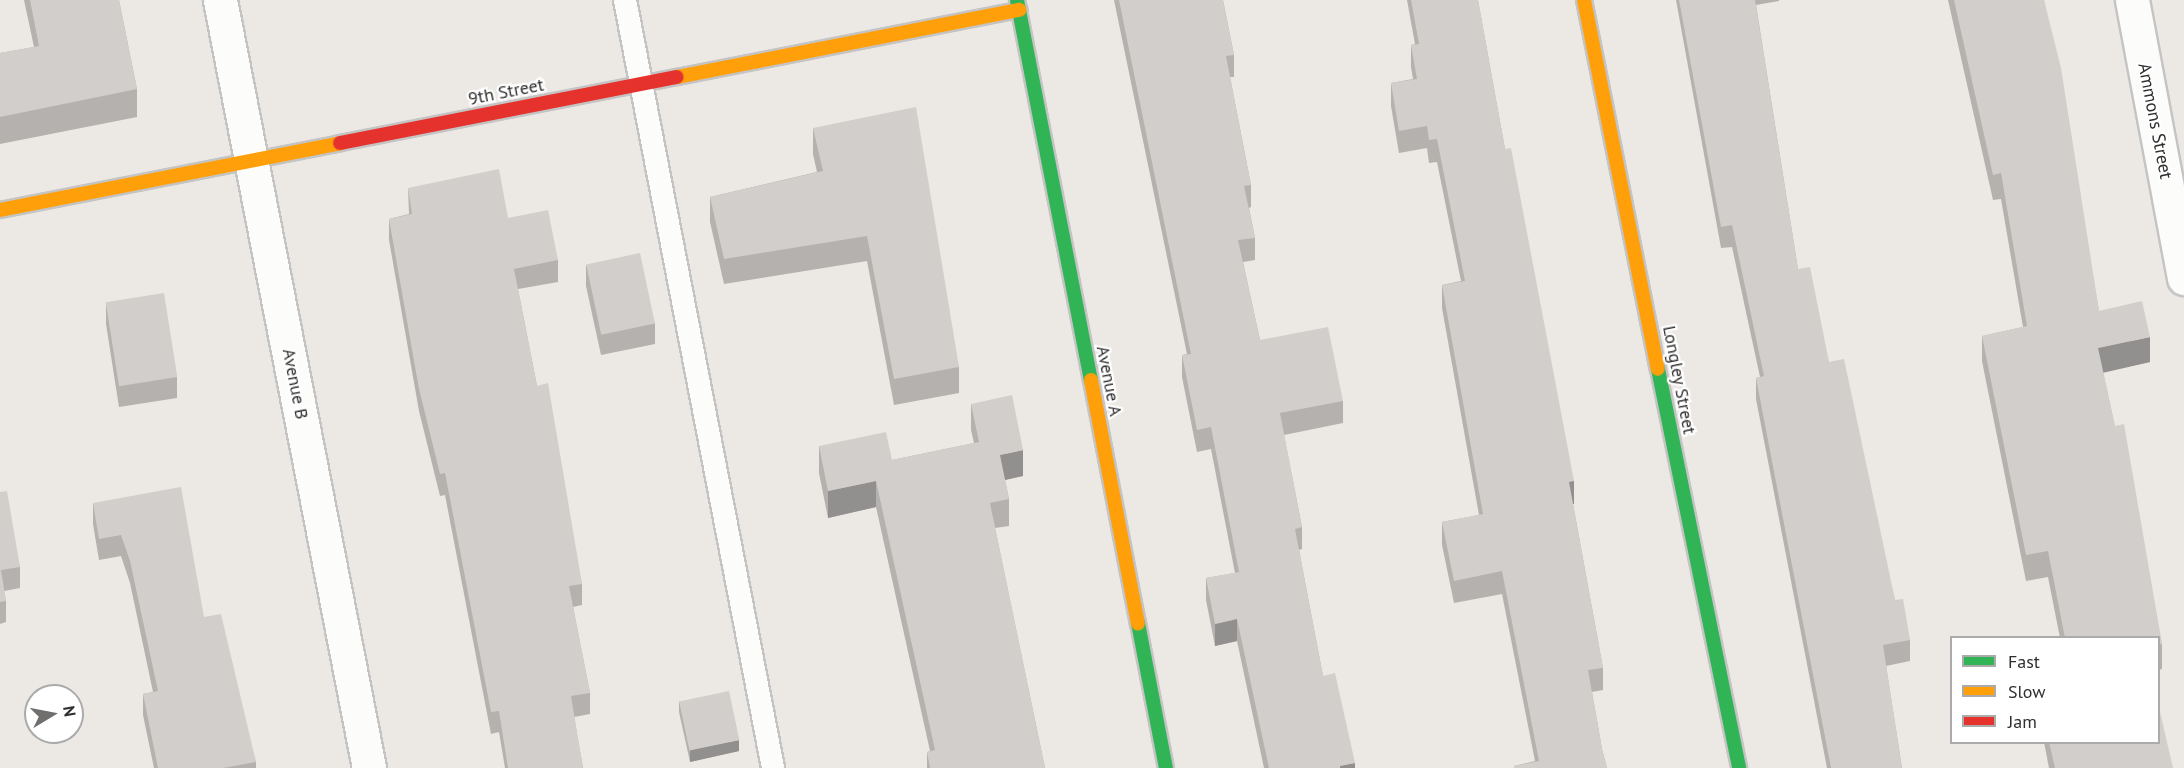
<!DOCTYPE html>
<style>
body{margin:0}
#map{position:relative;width:2184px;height:768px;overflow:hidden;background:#ece8e4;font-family:"PT Sans",sans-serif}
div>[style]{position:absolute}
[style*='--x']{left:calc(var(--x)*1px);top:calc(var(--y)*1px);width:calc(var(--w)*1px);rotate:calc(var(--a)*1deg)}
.roads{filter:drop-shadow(2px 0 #c5c4c5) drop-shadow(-2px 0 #c5c4c5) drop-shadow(0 2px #c5c4c5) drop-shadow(0 -2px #c5c4c5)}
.lane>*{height:22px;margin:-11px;padding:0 11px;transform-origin:11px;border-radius:11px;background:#fcfcfb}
.street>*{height:33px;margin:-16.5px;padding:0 16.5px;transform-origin:16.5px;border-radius:16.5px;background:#fcfcfb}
.fast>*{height:14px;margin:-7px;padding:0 7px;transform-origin:7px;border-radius:7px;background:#30b455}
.slow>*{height:14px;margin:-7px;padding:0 7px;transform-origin:7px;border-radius:7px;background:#ff9f0a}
.jam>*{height:14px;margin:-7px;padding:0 7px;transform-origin:7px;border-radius:7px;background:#e5322d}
.wall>*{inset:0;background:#b4b1af}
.shaded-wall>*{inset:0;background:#92908e;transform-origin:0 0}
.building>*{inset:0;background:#d1cecb;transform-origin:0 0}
span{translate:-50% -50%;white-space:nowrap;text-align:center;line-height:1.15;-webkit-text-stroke:4.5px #fff;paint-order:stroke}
.street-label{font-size:18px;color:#2e2e2e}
.legend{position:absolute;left:1950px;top:636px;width:210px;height:108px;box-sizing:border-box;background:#fff;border:2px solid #ababab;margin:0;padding:8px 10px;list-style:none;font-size:18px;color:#2e2e2e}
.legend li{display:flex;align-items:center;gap:12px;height:30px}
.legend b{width:30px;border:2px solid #ababab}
.north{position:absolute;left:24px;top:684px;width:60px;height:60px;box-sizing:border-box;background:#fff;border:2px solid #ababab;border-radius:50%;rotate:80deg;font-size:16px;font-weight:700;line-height:24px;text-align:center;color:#2e2e2e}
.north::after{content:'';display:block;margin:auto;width:21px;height:27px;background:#706f6e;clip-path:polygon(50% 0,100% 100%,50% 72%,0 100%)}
</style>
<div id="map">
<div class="roads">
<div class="lane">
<div style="--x:625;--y:0;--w:782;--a:79.09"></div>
</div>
<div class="street">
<div style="--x:220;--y:0;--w:782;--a:79.02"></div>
<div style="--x:2132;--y:0;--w:283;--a:79.4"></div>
</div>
<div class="fast">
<div style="--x:1017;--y:0;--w:387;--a:79"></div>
<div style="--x:1658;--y:369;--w:407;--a:78.5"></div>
<div style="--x:1138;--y:623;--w:148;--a:79.1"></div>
</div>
<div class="slow">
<div style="--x:1584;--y:0;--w:376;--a:78.7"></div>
<div style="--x:677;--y:77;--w:349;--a:-11.1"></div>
<div style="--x:0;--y:210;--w:347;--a:-11.1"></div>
<div style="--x:1091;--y:380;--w:248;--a:79.1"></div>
</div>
<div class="jam">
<div style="--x:340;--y:143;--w:343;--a:-11.1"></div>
</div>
</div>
<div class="wall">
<div style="clip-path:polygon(24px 0,119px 0,137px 89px,137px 117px,0 144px,0 53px,34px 47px)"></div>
<div style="clip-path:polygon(1114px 0,1223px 0,1234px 55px,1234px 77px,1230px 77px,1251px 185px,1251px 207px,1249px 208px,1255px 238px,1255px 260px,1243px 262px,1260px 340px,1343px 401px,1343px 423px,1284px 435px,1302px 527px,1302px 549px,1299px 550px,1323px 676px,1355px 768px,1264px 768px,1237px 641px,1215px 646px,1206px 600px,1206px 578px,1235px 573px,1211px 449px,1197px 452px,1182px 377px,1182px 355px,1187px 354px)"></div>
<div style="clip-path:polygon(1407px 0,1478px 0,1505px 149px,1574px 504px,1573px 504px,1603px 668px,1603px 690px,1592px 692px,1602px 749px,1607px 768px,1514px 768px,1514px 766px,1535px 761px,1502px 594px,1454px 603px,1442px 545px,1442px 522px,1479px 515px,1442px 308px,1442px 285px,1461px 281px,1437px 162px,1429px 163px,1427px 148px,1399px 153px,1391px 106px,1391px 83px,1413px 79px,1411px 67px,1411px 45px,1415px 44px)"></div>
<div style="clip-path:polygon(1676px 0,1779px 0,1779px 1px,1756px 5px,1798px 269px,1829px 362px,1895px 600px,1910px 640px,1910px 661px,1886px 666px,1902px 768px,1827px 768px,1756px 399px,1756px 378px,1760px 377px,1732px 247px,1721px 248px)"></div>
<div style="clip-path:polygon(1948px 0,2044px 0,2099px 311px,2150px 362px,2103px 372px,2162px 644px,2162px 669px,2158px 670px,2158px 638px,2060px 638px,2048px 577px,2026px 581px,1982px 361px,1982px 336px,2023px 327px,2001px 199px,1993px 200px)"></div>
<div style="clip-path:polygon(813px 128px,959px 367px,959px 393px,894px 405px,867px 261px,724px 284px,710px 222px,710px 197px,817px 172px,813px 154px)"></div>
<div style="clip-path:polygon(408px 188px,508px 218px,558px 260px,558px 282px,518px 289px,537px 386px,582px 584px,582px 605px,573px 607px,590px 693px,590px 714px,574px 717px,583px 768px,505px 768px,499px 732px,491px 734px,445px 495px,440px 496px,419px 411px,389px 240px,389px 219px,409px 214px)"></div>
<div style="clip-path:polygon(586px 265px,655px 323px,655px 344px,601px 355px,586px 286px)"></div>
<div style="clip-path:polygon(106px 303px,177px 377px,177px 398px,119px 407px,106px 324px)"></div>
<div style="clip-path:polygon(971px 404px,1023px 476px,1005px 480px,1009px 499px,1009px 526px,995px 528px,1045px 768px,927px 768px,927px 752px,930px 751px,876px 507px,828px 518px,819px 473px,819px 446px,892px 460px,974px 443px,971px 430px)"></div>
<div style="clip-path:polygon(0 492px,20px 567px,20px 588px,4px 591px,6px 601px,6px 622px,0 624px)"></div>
<div style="clip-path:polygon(93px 503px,204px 617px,256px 762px,256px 768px,154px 768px,143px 715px,143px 694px,153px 692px,130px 583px,121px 556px,99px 560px,93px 524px)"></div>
<div style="clip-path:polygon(679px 701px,739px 751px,690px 762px,679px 712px)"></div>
<div style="clip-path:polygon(2044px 742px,2158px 742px,2173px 768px,2049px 768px)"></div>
</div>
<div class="shaded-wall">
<div style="clip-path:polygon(2150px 337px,2150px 362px,2098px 374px,2098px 348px)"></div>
<div style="clip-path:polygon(1023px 450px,1023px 476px,1000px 481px,1000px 455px)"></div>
<div style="clip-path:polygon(876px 481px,876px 507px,828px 518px,828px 491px)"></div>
<div style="left:1574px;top:481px;width:23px;height:5px;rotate:90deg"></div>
<div style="clip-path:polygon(1237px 619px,1237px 641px,1215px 646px,1215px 624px)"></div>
<div style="clip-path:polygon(739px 740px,739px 751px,690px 762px,690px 750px)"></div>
<div style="clip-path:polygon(1355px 763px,1355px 768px,1340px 768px,1340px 766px)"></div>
</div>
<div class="building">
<div style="clip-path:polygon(30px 0,119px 0,137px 89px,0 117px,0 53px,39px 46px)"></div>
<div style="clip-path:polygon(1119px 0,1223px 0,1234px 55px,1226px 56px,1251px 185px,1244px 186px,1255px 238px,1238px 240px,1260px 340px,1328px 327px,1343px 401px,1280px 413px,1302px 527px,1295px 529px,1323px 676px,1335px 673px,1355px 763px,1340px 766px,1340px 768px,1269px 768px,1237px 619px,1215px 624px,1206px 578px,1239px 572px,1211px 427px,1197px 430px,1182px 355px,1191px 354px)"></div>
<div style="clip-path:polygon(1411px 0,1478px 0,1505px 149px,1511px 148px,1574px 481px,1569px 482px,1603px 668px,1588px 670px,1602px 749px,1607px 768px,1514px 768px,1514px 766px,1539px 761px,1502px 571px,1454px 581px,1442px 522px,1483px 514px,1442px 285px,1465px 281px,1437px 139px,1429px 140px,1427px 126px,1399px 131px,1391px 83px,1417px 79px,1411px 45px,1419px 44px)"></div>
<div style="clip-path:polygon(1679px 0,1755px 0,1798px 269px,1810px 267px,1829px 362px,1844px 359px,1895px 600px,1903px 599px,1910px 640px,1883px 645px,1902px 768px,1831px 768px,1756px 378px,1764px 376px,1732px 225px,1721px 227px)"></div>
<div style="clip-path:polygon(1954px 0,2044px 0,2061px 68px,2099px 311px,2142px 301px,2150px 337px,2098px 348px,2115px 426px,2124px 424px,2162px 644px,2158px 645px,2158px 638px,2065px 638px,2048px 551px,2026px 555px,1982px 336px,2027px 326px,2001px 173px,1993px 175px)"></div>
<div style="clip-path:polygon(916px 107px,959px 367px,894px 379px,867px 236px,724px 259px,710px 197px,823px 171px,813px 128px)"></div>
<div style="clip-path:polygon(499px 169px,508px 218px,548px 210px,558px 260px,514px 269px,537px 386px,548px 383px,582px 584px,569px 586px,590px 693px,571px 696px,583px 768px,508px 768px,499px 711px,491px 712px,445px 473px,440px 474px,419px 389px,389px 219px,412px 214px,408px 188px)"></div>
<div style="left:640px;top:253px;width:72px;height:55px;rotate:78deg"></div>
<div style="left:164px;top:293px;width:85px;height:59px;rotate:81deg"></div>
<div style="clip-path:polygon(1012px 395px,1023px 450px,1000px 455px,1009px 499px,990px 503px,1045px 768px,930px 768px,927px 752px,935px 750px,876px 481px,828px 491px,819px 446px,886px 432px,892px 460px,979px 442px,971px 404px)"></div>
<div style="clip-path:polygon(181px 487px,204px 617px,221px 614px,256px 762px,223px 768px,158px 768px,143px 694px,158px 691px,130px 561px,121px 535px,99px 539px,93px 503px)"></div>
<div style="clip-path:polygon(7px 491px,20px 567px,1px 570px,6px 601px,0 602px,0 492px)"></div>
<div style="left:729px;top:691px;width:50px;height:51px;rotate:78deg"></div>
<div style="clip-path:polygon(2158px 703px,2173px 768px,2055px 768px,2049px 742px,2158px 742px)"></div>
</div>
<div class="street-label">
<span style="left:506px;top:92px;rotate:-11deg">9th Street</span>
<span style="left:2155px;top:121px;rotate:79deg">Ammons Street</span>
<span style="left:1679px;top:380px;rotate:79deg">Longley Street</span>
<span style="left:1109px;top:381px;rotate:79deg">Avenue A</span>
<span style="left:295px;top:384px;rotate:79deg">Avenue B</span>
</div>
<ul class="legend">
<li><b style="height:8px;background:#30b455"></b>Fast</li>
<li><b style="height:8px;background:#ff9f0a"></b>Slow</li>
<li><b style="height:8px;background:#e5322d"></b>Jam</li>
</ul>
<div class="north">N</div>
</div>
